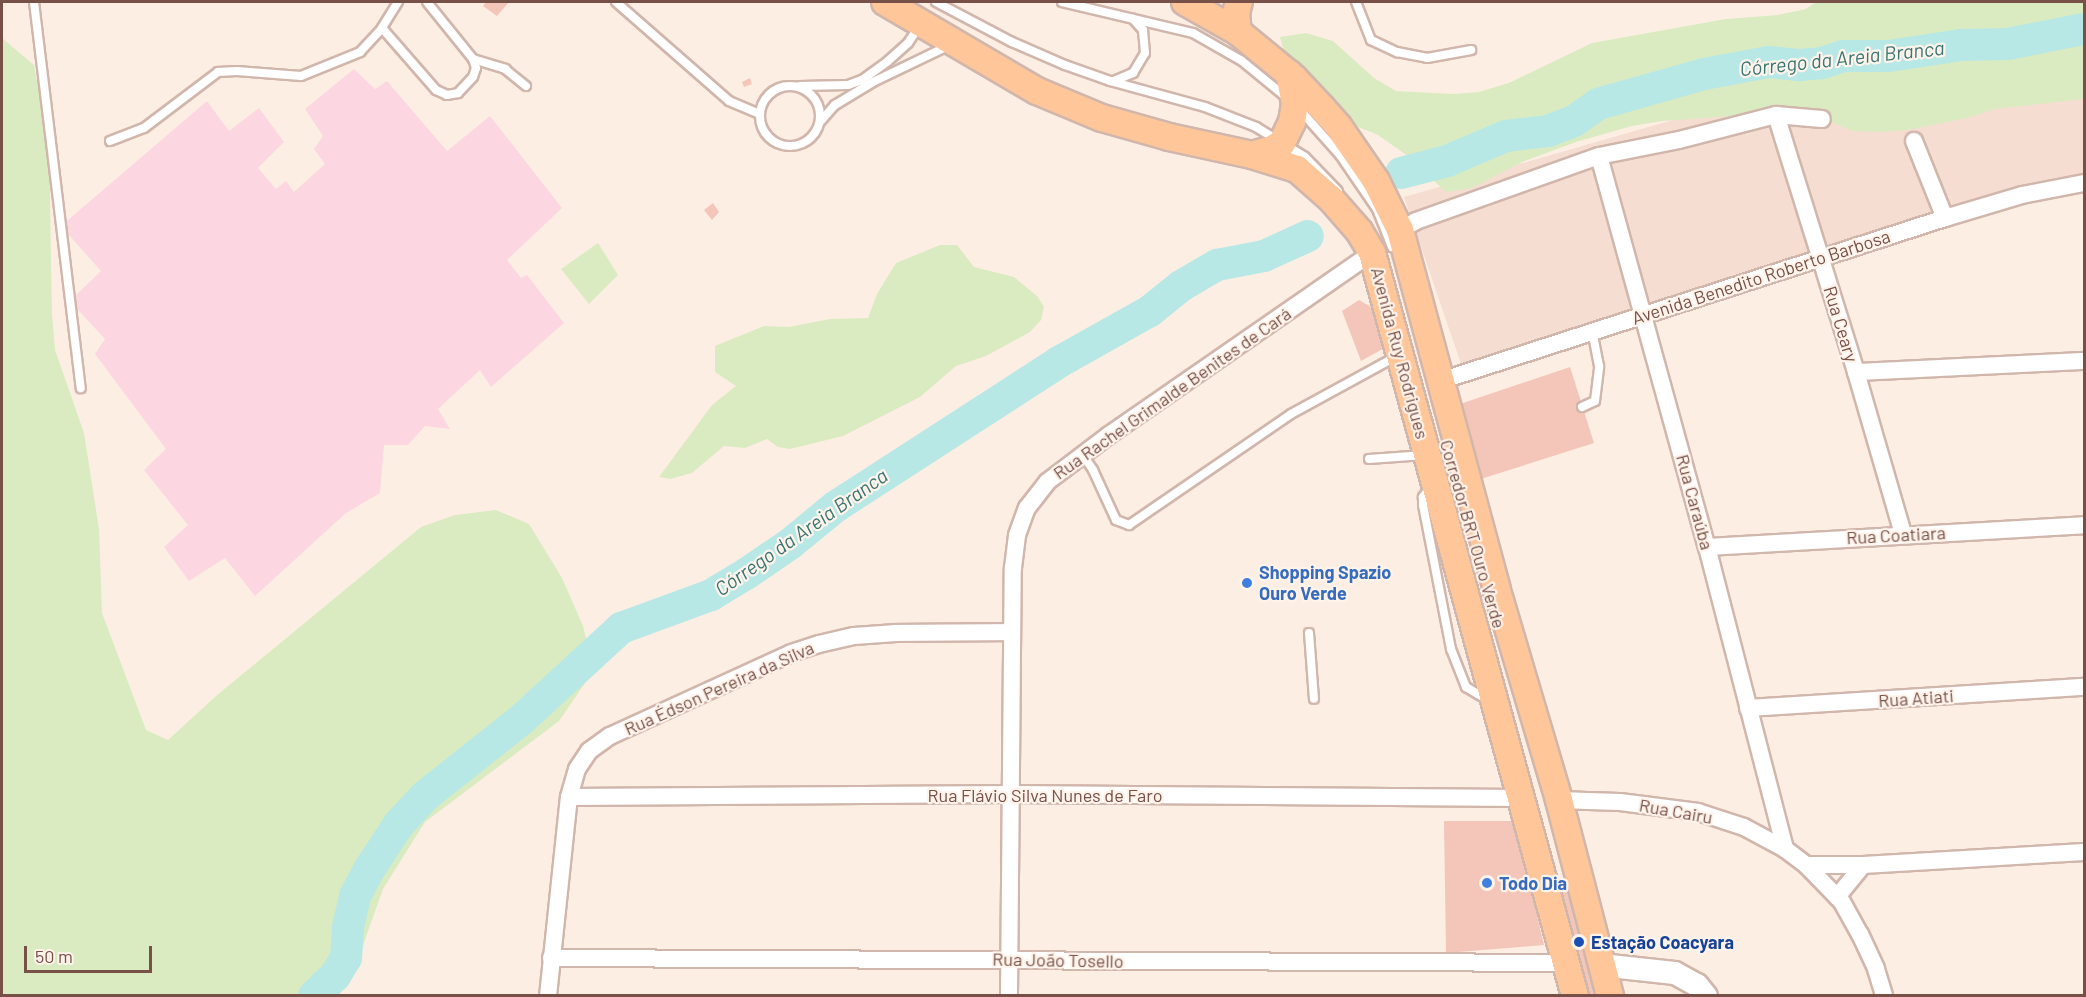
<!DOCTYPE html>
<meta charset="utf-8">
<style>
body{margin:0}
#map{position:relative;width:2086px;height:997px;overflow:hidden;background:#fdeee3;font-family:Barlow,sans-serif}
div>[style]{position:absolute}
[style*='--x']{left:calc(var(--x)*1px);top:calc(var(--y)*1px);width:calc(var(--w)*1px);rotate:calc(var(--a)*1deg)}
.residential>*{inset:0;background:#f5ded1}
.medical>*{inset:0;background:#fcd6e1}
.green>*{inset:0;background:#daebc1}
.river>*{height:32px;margin:-16px;padding:0 16px;transform-origin:16px;border-radius:16px;background:#b7e8e6}
.building>*{inset:0;background:#f4c6b9;transform-origin:0 0}
.roads{filter:drop-shadow(2px 0 #d1b6ac) drop-shadow(-2px 0 #d1b6ac) drop-shadow(0 2px #d1b6ac) drop-shadow(0 -2px #d1b6ac)}
.lane>*{height:8px;margin:-4px;padding:0 4px;transform-origin:4px;border-radius:4px;background:#fff}
.lane>.ring{margin:-4px;padding:0;box-sizing:content-box;background:none;border:8px solid #fff;border-radius:50%}
.street>*{height:16px;margin:-8px;padding:0 8px;transform-origin:8px;border-radius:8px;background:#fff}
.secondary>*{height:22px;margin:-11px;padding:0 11px;transform-origin:11px;border-radius:11px;background:#fff}
.primary>*{height:26px;margin:-13px;padding:0 13px;transform-origin:13px;border-radius:13px;background:#ffc699}
.dots>*{width:16px;height:16px;translate:-50% -50%;box-sizing:border-box;border:3px solid #fff3ea;border-radius:50%}
span{translate:-50% -50%;white-space:nowrap;text-align:center;line-height:1.15;-webkit-text-stroke:4.5px #fff3ea;paint-order:stroke}
.street-label{font-size:18px;color:#775048}
.shop-label{font-size:18px;color:#366cbe;font-weight:700}
.left{translate:0 -50%;text-align:left}
.transit-label{font-size:18px;color:#164399;font-weight:700}
.water-label{font-size:20px;color:#387674;font-style:italic}
.frame{position:absolute;inset:0;border:3px solid #775048;pointer-events:none}
.scale{position:absolute;left:24px;top:946px;width:128px;height:27px;box-sizing:border-box;border:3px solid #775048;border-top:0;padding-left:8px;font-size:18px;line-height:21px;white-space:nowrap;color:#775048;-webkit-text-stroke:4px #fff3ea;paint-order:stroke}
</style>
<div id="map">
<div class="residential">
<div style="clip-path:polygon(2084px 41px,2084px 184px,1960px 210px,1461px 364px,1404px 197px,1900px 55px)"></div>
</div>
<div class="medical">
<div style="clip-path:polygon(354px 69px,375px 89px,387px 81px,447px 151px,490px 116px,562px 208px,507px 260px,521px 278px,527px 275px,564px 323px,491px 387px,480px 370px,438px 409px,450px 429px,425px 426px,408px 445px,384px 445px,380px 493px,346px 513px,255px 596px,225px 558px,189px 581px,164px 547px,188px 525px,144px 470px,166px 449px,95px 354px,105px 339px,70px 301px,101px 271px,61px 226px,207px 101px,229px 131px,259px 108px,284px 142px,258px 168px,276px 189px,286px 181px,294px 192px,325px 164px,314px 149px,323px 136px,305px 109px)"></div>
</div>
<div class="green">
<div style="clip-path:polygon(1816px 2px,2084px 2px,2084px 99px,1995px 109px,1967px 118px,1908px 130px,1880px 132px,1853px 131px,1829px 121px,1773px 113px,1662px 121px,1632px 126px,1576px 142px,1522px 162px,1472px 188px,1446px 192px,1405px 154px,1378px 135px,1348px 123px,1287px 63px,1280px 37px,1306px 33px,1333px 41px,1374px 78px,1396px 91px,1453px 94px,1479px 92px,1509px 83px,1592px 43px,1726px 19px,1778px 15px,1806px 9px)"></div>
<div style="clip-path:polygon(2px 38px,34px 65px,49px 147px,52px 314px,55px 350px,84px 433px,99px 529px,102px 613px,146px 730px,168px 740px,216px 696px,421px 527px,455px 515px,496px 510px,529px 524px,562px 578px,583px 626px,594px 670px,559px 721px,425px 822px,383px 889px,362px 948px,339px 995px,2px 995px)"></div>
<div style="clip-path:polygon(598px 243px,618px 275px,589px 304px,561px 269px)"></div>
<div style="clip-path:polygon(940px 245px,957px 245px,974px 267px,1014px 277px,1037px 296px,1044px 307px,1041px 320px,1030px 332px,986px 356px,956px 366px,920px 397px,843px 436px,790px 449px,778px 447px,767px 439px,745px 448px,724px 446px,692px 473px,670px 479px,659px 477px,712px 405px,736px 386px,715px 372px,715px 346px,764px 326px,789px 327px,830px 319px,868px 318px,877px 294px,896px 263px)"></div>
</div>
<div class="river">
<div style="--x:1401;--y:173;--w:48;--a:-14.6"></div>
<div style="--x:1447;--y:161;--w:64;--a:-23"></div>
<div style="--x:1506;--y:136;--w:42;--a:-6.8"></div>
<div style="--x:1548;--y:131;--w:28;--a:-21"></div>
<div style="--x:1574;--y:121;--w:29;--a:-35"></div>
<div style="--x:1598;--y:104;--w:110;--a:-15.8"></div>
<div style="--x:1704;--y:74;--w:66;--a:-10.5"></div>
<div style="--x:1769;--y:62;--w:31;--a:6"></div>
<div style="--x:1800;--y:65;--w:22;--a:-5"></div>
<div style="--x:1822;--y:63;--w:22;--a:-18"></div>
<div style="--x:1843;--y:56;--w:46;--a:0"></div>
<div style="--x:1889;--y:56;--w:74;--a:-8.6"></div>
<div style="--x:1962;--y:45;--w:46;--a:-1.2"></div>
<div style="--x:2008;--y:44;--w:77;--a:-11.2"></div>
<div style="--x:314;--y:996;--w:29;--a:-44"></div>
<div style="--x:335;--y:976;--w:21;--a:-59"></div>
<div style="--x:346;--y:958;--w:31;--a:-86"></div>
<div style="--x:348;--y:927;--w:32;--a:-77"></div>
<div style="--x:355;--y:896;--w:32;--a:-62"></div>
<div style="--x:370;--y:868;--w:53;--a:-56.6"></div>
<div style="--x:399;--y:824;--w:38;--a:-47"></div>
<div style="--x:425;--y:796;--w:122;--a:-38.4"></div>
<div style="--x:521;--y:720;--w:136;--a:-42.6"></div>
<div style="--x:621;--y:628;--w:96;--a:-20.1"></div>
<div style="--x:711;--y:595;--w:41;--a:-31"></div>
<div style="--x:746;--y:574;--w:53;--a:-34.3"></div>
<div style="--x:790;--y:544;--w:58;--a:-39.4"></div>
<div style="--x:835;--y:507;--w:267;--a:-32.9"></div>
<div style="--x:1059;--y:362;--w:104;--a:-29.3"></div>
<div style="--x:1150;--y:311;--w:40;--a:-39"></div>
<div style="--x:1181;--y:286;--w:42;--a:-30.3"></div>
<div style="--x:1217;--y:265;--w:48;--a:-10.8"></div>
<div style="--x:1264;--y:256;--w:48;--a:-24.4"></div>
</div>
<div class="building">
<div style="clip-path:polygon(486px 2px,509px 2px,497px 16px,483px 6px)"></div>
<div style="clip-path:polygon(750px 78px,752px 84px,744px 87px,742px 82px)"></div>
<div style="clip-path:polygon(713px 203px,719px 212px,712px 220px,704px 210px)"></div>
<div style="clip-path:polygon(1359px 300px,1375px 309px,1388px 346px,1361px 361px,1342px 311px)"></div>
<div style="clip-path:polygon(1570px 367px,1594px 443px,1481px 479px,1461px 423px,1460px 404px)"></div>
<div style="clip-path:polygon(1444px 821px,1515px 821px,1544px 945px,1446px 953px)"></div>
<div style="left:1568px;top:886px;width:114px;height:9px;rotate:74deg"></div>
</div>
<div class="roads">
<div class="lane">
<div style="--x:34;--y:2;--w:389;--a:83.1"></div>
<div style="--x:398;--y:2;--w:31;--a:122"></div>
<div style="--x:382;--y:28;--w:82;--a:48.9"></div>
<div style="--x:436;--y:90;--w:12;--a:24"></div>
<div style="--x:447;--y:95;--w:11;--a:-10"></div>
<div style="--x:458;--y:93;--w:22;--a:-47"></div>
<div style="--x:473;--y:77;--w:9;--a:-72"></div>
<div style="--x:476;--y:68;--w:9;--a:-108"></div>
<div style="--x:473;--y:59;--w:73;--a:-128.9"></div>
<div style="--x:616;--y:2;--w:150;--a:41.2"></div>
<div style="--x:729;--y:101;--w:33;--a:23"></div>
<div style="--x:936;--y:2;--w:86;--a:27.8"></div>
<div style="--x:1012;--y:42;--w:58;--a:23.5"></div>
<div style="--x:1065;--y:65;--w:48;--a:19.6"></div>
<div style="--x:1110;--y:81;--w:98;--a:15.3"></div>
<div style="--x:1205;--y:107;--w:55;--a:21.4"></div>
<div style="--x:1256;--y:127;--w:57;--a:31.5"></div>
<div style="--x:1305;--y:157;--w:47;--a:45.9"></div>
<div style="--x:1062;--y:2;--w:135;--a:13.3"></div>
<div style="--x:1193;--y:33;--w:56;--a:29.7"></div>
<div style="--x:1242;--y:61;--w:57;--a:39.3"></div>
<div style="--x:1356;--y:2;--w:41;--a:68.5"></div>
<div style="--x:1371;--y:40;--w:29;--a:25"></div>
<div style="--x:1397;--y:52;--w:31;--a:11"></div>
<div style="--x:1427;--y:58;--w:45;--a:-10.3"></div>
<div style="--x:473;--y:59;--w:34;--a:17"></div>
<div style="--x:505;--y:69;--w:27;--a:39"></div>
<div style="--x:1114;--y:81;--w:21;--a:-23"></div>
<div style="--x:1133;--y:73;--w:23;--a:-59"></div>
<div style="--x:1145;--y:53;--w:23;--a:-95"></div>
<div style="--x:1143;--y:30;--w:15;--a:-132"></div>
<div class="ring" style="left:760px;top:86px;width:52px;height:52px"></div>
<div style="--x:800;--y:86;--w:48;--a:-1.2"></div>
<div style="--x:848;--y:85;--w:15;--a:-20"></div>
<div style="--x:862;--y:80;--w:32;--a:-36"></div>
<div style="--x:888;--y:61;--w:27;--a:-42"></div>
<div style="--x:908;--y:43;--w:22;--a:-56"></div>
<div style="--x:1300;--y:110;--w:60;--a:48.4"></div>
<div style="--x:1340;--y:155;--w:65;--a:55.6"></div>
<div style="--x:1377;--y:209;--w:41;--a:68.5"></div>
<div style="--x:820;--y:122;--w:23;--a:-49"></div>
<div style="--x:835;--y:105;--w:44;--a:-31.2"></div>
<div style="--x:873;--y:82;--w:85;--a:-25.7"></div>
<div style="--x:110;--y:141;--w:36;--a:-21"></div>
<div style="--x:144;--y:128;--w:93;--a:-37.1"></div>
<div style="--x:218;--y:72;--w:19;--a:-3"></div>
<div style="--x:237;--y:71;--w:64;--a:4.5"></div>
<div style="--x:301;--y:76;--w:64;--a:-22.1"></div>
<div style="--x:360;--y:52;--w:33;--a:-47"></div>
<div style="--x:1582;--y:407;--w:14;--a:-25"></div>
<div style="--x:1595;--y:401;--w:35;--a:-83"></div>
<div style="--x:1599;--y:366;--w:36;--a:-101"></div>
<div style="--x:1083;--y:455;--w:18;--a:56"></div>
<div style="--x:1093;--y:470;--w:55;--a:65.3"></div>
<div style="--x:1116;--y:520;--w:14;--a:21"></div>
<div style="--x:1129;--y:525;--w:196;--a:-34.4"></div>
<div style="--x:1291;--y:414;--w:121;--a:-28.7"></div>
<div style="--x:1369;--y:459;--w:56;--a:-4.1"></div>
<div style="--x:1431;--y:486;--w:14;--a:126"></div>
<div style="--x:1423;--y:497;--w:8;--a:90"></div>
<div style="--x:1423;--y:505;--w:147;--a:79"></div>
<div style="--x:1451;--y:649;--w:41;--a:68.5"></div>
<div style="--x:1466;--y:687;--w:27;--a:31"></div>
<div style="--x:1309;--y:633;--w:66;--a:85.7"></div>
</div>
<div class="street">
<div style="--x:1776;--y:115;--w:269;--a:72.7"></div>
<div style="--x:1856;--y:372;--w:169;--a:73.8"></div>
<div style="--x:1914;--y:141;--w:83;--a:68.1"></div>
<div style="--x:1599;--y:156;--w:406;--a:74.6"></div>
<div style="--x:1707;--y:547;--w:312;--a:75.5"></div>
<div style="--x:1400;--y:230;--w:18;--a:-29"></div>
<div style="--x:1416;--y:221;--w:194;--a:-19.6"></div>
<div style="--x:1599;--y:156;--w:82;--a:-11.3"></div>
<div style="--x:1679;--y:140;--w:100;--a:-14.5"></div>
<div style="--x:1776;--y:115;--w:46;--a:5"></div>
<div style="--x:1856;--y:372;--w:228;--a:-2.8"></div>
<div style="--x:1440;--y:381;--w:531;--a:-17.89"></div>
<div style="--x:1945;--y:218;--w:80;--a:-16.6"></div>
<div style="--x:2022;--y:195;--w:63;--a:-11"></div>
<div style="--x:1707;--y:547;--w:378;--a:-3.3"></div>
<div style="--x:1748;--y:708;--w:337;--a:-3.6"></div>
<div style="--x:569;--y:797;--w:442;--a:-0.4"></div>
<div style="--x:1011;--y:794;--w:510;--a:0.45"></div>
<div style="--x:1559;--y:800;--w:61;--a:1.9"></div>
<div style="--x:1620;--y:802;--w:79;--a:7.3"></div>
<div style="--x:1698;--y:812;--w:48;--a:18.1"></div>
<div style="--x:1744;--y:827;--w:47;--a:28.2"></div>
<div style="--x:1785;--y:849;--w:26;--a:37"></div>
<div style="--x:1806;--y:865;--w:52;--a:45.8"></div>
<div style="--x:1842;--y:902;--w:37;--a:61"></div>
<div style="--x:1860;--y:934;--w:38;--a:65"></div>
<div style="--x:1876;--y:969;--w:28;--a:73"></div>
<div style="--x:1806;--y:865;--w:57;--a:0"></div>
<div style="--x:1863;--y:865;--w:221;--a:-3.4"></div>
<div style="--x:1837;--y:897;--w:41;--a:-50.9"></div>
<div style="--x:551;--y:958;--w:1014;--a:0.28"></div>
<div style="--x:548;--y:996;--w:200;--a:-84"></div>
<div style="--x:569;--y:797;--w:29;--a:-74"></div>
<div style="--x:577;--y:769;--w:22;--a:-56"></div>
<div style="--x:589;--y:751;--w:26;--a:-36"></div>
<div style="--x:610;--y:736;--w:199;--a:-24.6"></div>
<div style="--x:791;--y:653;--w:29;--a:-18"></div>
<div style="--x:819;--y:644;--w:36;--a:-13"></div>
<div style="--x:854;--y:636;--w:42;--a:-4.1"></div>
<div style="--x:896;--y:633;--w:116;--a:-0.5"></div>
<div style="--x:1009;--y:996;--w:428;--a:-89.5"></div>
<div style="--x:1013;--y:568;--w:33;--a:-83"></div>
<div style="--x:1017;--y:535;--w:29;--a:-70"></div>
<div style="--x:1027;--y:508;--w:33;--a:-52"></div>
<div style="--x:1047;--y:482;--w:78;--a:-37.2"></div>
<div style="--x:1109;--y:435;--w:320;--a:-34.7"></div>
</div>
<div class="secondary">
<div style="--x:1601;--y:965;--w:74;--a:6.2"></div>
<div style="--x:1675;--y:973;--w:25;--a:29"></div>
<div style="--x:1697;--y:985;--w:14;--a:51"></div>
</div>
<div class="primary">
<div style="--x:885;--y:2;--w:176;--a:30.4"></div>
<div style="--x:1037;--y:91;--w:70;--a:22.6"></div>
<div style="--x:1102;--y:118;--w:70;--a:15.8"></div>
<div style="--x:1169;--y:137;--w:85;--a:12.2"></div>
<div style="--x:1252;--y:155;--w:47;--a:17.3"></div>
<div style="--x:1297;--y:169;--w:45;--a:41.4"></div>
<div style="--x:1331;--y:199;--w:43;--a:48.8"></div>
<div style="--x:1359;--y:231;--w:26;--a:59"></div>
<div style="--x:1372;--y:253;--w:770;--a:74.72"></div>
<div style="--x:1185;--y:2;--w:61;--a:29.5"></div>
<div style="--x:1238;--y:32;--w:72;--a:39.4"></div>
<div style="--x:1294;--y:78;--w:41;--a:47"></div>
<div style="--x:1322;--y:108;--w:24;--a:48"></div>
<div style="--x:1338;--y:126;--w:67;--a:55.4"></div>
<div style="--x:1376;--y:181;--w:55;--a:63.9"></div>
<div style="--x:1400;--y:230;--w:370;--a:74.9"></div>
<div style="--x:1496;--y:587;--w:222;--a:73.5"></div>
<div style="--x:1559;--y:800;--w:203;--a:75.4"></div>
<div style="--x:1238;--y:32;--w:19;--a:-96"></div>
<div style="--x:1236;--y:13;--w:11;--a:-75"></div>
<div style="--x:1252;--y:155;--w:19;--a:-16"></div>
<div style="--x:1270;--y:150;--w:14;--a:-30"></div>
<div style="--x:1282;--y:143;--w:23;--a:-65"></div>
<div style="--x:1292;--y:122;--w:18;--a:-81"></div>
<div style="--x:1295;--y:104;--w:31;--a:-101"></div>
</div>
</div>
<div class="dots">
<div style="left:1247px;top:583px;background:#3f7fe0"></div>
<div style="left:1487px;top:883px;background:#3f7fe0"></div>
<div style="left:1579px;top:942px;background:#1a4fb4"></div>
</div>
<div class="street-label">
<span style="left:1761px;top:277px;rotate:-18deg">Avenida Benedito Roberto Barbosa</span>
<span style="left:1841px;top:324px;rotate:73deg">Rua Ceary</span>
<span style="left:1400px;top:353px;rotate:75deg">Avenida Ruy Rodrigues</span>
<span style="left:1172px;top:393px;rotate:-35deg">Rua Rachel Grimalde Benites de Cará</span>
<span style="left:1695px;top:502px;rotate:75deg">Rua Caraúba</span>
<span style="left:1473px;top:534px;rotate:74deg">Corredor BRT Ouro Verde</span>
<span style="left:1896px;top:535px;rotate:-3deg">Rua Coatiara</span>
<span style="left:719px;top:688px;rotate:-24deg">Rua Édson Pereira da Silva</span>
<span style="left:1916px;top:698px;rotate:-4deg">Rua Atiati</span>
<span style="left:1045px;top:795px">Rua Flávio Silva Nunes de Faro</span>
<span style="left:1676px;top:811px;rotate:10deg">Rua Cairu</span>
<span style="left:1058px;top:960px;rotate:1deg">Rua João Tosello</span>
</div>
<div class="shop-label">
<span class="left" style="left:1259px;top:583px">Shopping Spazio<br>Ouro Verde</span>
<span class="left" style="left:1499px;top:883px">Todo Dia</span>
</div>
<div class="transit-label">
<span class="left" style="left:1591px;top:942px">Estação Coacyara</span>
</div>
<div class="water-label">
<span style="left:1842px;top:58px;rotate:-6deg">Córrego da Areia Branca</span>
<span style="left:801px;top:532px;rotate:-35deg">Córrego da Areia Branca</span>
</div>
<div class="frame"></div>
<div class="scale">50 m</div>
</div>
